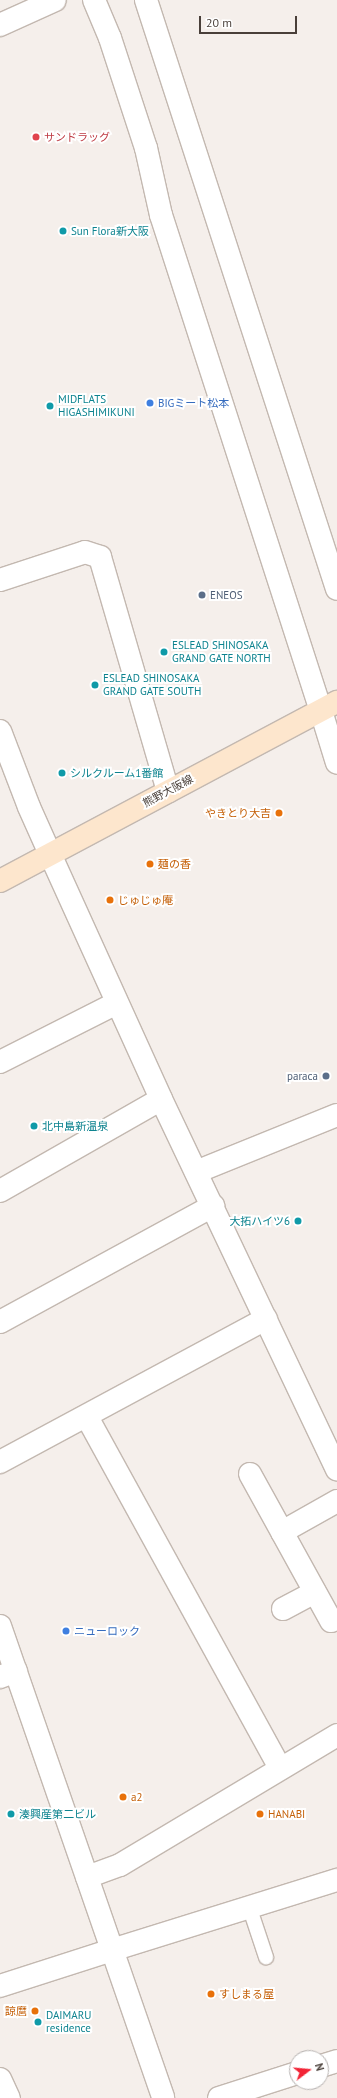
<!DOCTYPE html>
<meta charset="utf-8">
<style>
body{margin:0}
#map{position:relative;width:337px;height:2098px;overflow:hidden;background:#f5efeb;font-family:"PT Sans","Noto Sans JP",sans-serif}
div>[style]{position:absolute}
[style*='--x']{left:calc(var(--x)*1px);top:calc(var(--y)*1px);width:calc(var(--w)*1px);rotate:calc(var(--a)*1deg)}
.roads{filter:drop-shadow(1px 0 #c3b8b0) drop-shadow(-1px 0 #c3b8b0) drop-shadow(0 1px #c3b8b0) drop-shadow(0 -1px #c3b8b0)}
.service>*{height:14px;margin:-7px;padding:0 7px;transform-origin:7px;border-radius:7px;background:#fff}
.minor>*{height:22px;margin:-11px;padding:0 11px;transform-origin:11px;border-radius:11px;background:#fff}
.tertiary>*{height:22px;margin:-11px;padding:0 11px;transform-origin:11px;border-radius:11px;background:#fff}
.secondary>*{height:22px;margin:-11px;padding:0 11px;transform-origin:11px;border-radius:11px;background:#fde6cd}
.dots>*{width:11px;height:11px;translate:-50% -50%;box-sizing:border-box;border:2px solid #fff;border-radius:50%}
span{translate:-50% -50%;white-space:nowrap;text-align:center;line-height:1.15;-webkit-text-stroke:4px #fff;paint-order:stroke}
.health-label{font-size:11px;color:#be3a42}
.left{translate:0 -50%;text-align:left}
.culture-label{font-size:11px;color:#0d838f}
.right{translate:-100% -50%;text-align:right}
.shop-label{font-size:11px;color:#366cbe}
.service-label{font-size:11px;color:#4e5e75}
.street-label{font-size:11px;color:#493f39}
.food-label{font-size:11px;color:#c56008}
.north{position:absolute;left:289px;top:2050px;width:40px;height:40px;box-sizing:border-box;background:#fff;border:1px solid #b6b2b0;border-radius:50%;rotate:74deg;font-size:11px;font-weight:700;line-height:16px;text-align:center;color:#493f39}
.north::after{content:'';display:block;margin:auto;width:14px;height:18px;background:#f22436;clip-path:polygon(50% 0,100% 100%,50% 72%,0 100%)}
.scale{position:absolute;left:199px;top:16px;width:98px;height:18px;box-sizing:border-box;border:2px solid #493f39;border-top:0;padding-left:5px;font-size:12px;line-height:14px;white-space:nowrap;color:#493f39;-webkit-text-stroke:3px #fff;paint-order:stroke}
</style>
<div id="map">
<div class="roads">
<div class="service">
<div style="--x:250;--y:1909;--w:51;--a:71.6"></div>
</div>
<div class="minor">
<div style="--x:94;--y:0;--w:41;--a:67.2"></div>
<div style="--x:110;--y:38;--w:116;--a:71.9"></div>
<div style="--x:146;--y:148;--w:69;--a:77.4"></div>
<div style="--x:161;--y:215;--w:521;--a:72.12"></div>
<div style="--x:146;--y:0;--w:619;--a:72.03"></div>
<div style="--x:0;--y:580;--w:89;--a:-18.2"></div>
<div style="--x:85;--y:552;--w:16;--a:18"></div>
<div style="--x:100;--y:557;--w:244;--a:73.8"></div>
<div style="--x:50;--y:854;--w:269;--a:65.6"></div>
<div style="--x:161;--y:1099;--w:410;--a:64.6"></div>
<div style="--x:0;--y:1062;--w:131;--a:-26.8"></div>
<div style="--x:196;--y:1172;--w:152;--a:-22"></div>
<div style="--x:0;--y:1191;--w:185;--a:-29.7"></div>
<div style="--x:0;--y:1322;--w:243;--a:-28.6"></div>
<div style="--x:87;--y:1417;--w:401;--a:61.2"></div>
<div style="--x:0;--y:1462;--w:302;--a:-28.3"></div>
<div style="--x:250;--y:1474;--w:168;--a:61.1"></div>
<div style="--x:282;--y:1532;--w:63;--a:-29.4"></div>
<div style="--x:283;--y:1609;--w:36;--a:-28"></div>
<div style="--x:0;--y:1677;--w:17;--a:-21"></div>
<div style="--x:87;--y:1877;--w:35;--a:-20"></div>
<div style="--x:120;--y:1865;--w:253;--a:-30.9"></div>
<div style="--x:0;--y:1986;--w:118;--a:-17.8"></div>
<div style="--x:321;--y:2066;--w:17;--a:-17"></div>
<div style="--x:0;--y:2079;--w:21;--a:65"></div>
<div style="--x:219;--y:2098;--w:82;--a:-17.8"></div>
</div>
<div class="tertiary">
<div style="--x:0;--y:25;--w:60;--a:-24.4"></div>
<div style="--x:321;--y:711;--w:54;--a:72.9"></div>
<div style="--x:0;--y:731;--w:81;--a:69.1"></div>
<div style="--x:29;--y:807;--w:51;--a:65.9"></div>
<div style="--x:0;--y:1626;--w:499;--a:70.9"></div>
<div style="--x:112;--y:1950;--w:236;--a:-17.3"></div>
</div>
<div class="secondary">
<div style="--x:0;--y:881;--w:382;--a:-28"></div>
</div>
</div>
<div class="dots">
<div style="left:36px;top:137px;background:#e0444e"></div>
<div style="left:63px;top:231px;background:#0f9aa8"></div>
<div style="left:150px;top:403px;background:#3f7fe0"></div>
<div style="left:50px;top:406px;background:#0f9aa8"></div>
<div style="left:202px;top:595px;background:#5c6f8a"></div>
<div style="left:164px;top:652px;background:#0f9aa8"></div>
<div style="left:95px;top:685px;background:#0f9aa8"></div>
<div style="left:62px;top:773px;background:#0f9aa8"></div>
<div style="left:279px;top:813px;background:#e8710a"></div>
<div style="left:150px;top:864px;background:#e8710a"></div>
<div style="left:110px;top:900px;background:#e8710a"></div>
<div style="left:326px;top:1076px;background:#5c6f8a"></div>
<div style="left:34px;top:1126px;background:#0f9aa8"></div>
<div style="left:298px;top:1221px;background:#0f9aa8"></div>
<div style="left:66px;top:1631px;background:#3f7fe0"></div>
<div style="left:123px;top:1797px;background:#e8710a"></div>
<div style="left:11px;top:1814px;background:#0f9aa8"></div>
<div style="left:260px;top:1814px;background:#e8710a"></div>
<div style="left:211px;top:1994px;background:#e8710a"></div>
<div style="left:35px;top:2011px;background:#e8710a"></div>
<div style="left:38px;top:2022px;background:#0f9aa8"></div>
</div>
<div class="health-label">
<span class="left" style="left:44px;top:137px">サンドラッグ</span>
</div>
<div class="culture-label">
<span class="left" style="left:71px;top:231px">Sun Flora新大阪</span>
<span class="left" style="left:58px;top:406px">MIDFLATS<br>HIGASHIMIKUNI</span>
<span class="left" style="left:172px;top:652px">ESLEAD SHINOSAKA<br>GRAND GATE NORTH</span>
<span class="left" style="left:103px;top:685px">ESLEAD SHINOSAKA<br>GRAND GATE SOUTH</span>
<span class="left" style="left:70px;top:773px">シルクルーム1番館</span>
<span class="left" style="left:42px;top:1126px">北中島新温泉</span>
<span class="right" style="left:290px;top:1221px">大拓ハイツ6</span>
<span class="left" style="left:19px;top:1814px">湊興産第二ビル</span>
<span class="left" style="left:46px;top:2022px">DAIMARU<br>residence</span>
</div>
<div class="shop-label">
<span class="left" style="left:158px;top:403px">BIGミート松本</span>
<span class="left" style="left:74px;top:1631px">ニューロック</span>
</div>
<div class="service-label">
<span class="left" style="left:210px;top:595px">ENEOS</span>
<span class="right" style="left:318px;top:1076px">paraca</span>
</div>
<div class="street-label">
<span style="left:168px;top:791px;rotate:-28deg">熊野大阪線</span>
</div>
<div class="food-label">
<span class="right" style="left:271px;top:813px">やきとり大吉</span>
<span class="left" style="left:158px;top:864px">麺の香</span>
<span class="left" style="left:118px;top:900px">じゅじゅ庵</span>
<span class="left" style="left:131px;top:1797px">a2</span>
<span class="left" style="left:268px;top:1814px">HANABI</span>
<span class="left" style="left:219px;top:1994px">すしまる屋</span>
<span class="right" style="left:27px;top:2011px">諒麿</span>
</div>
<div class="north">N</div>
<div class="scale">20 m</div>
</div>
